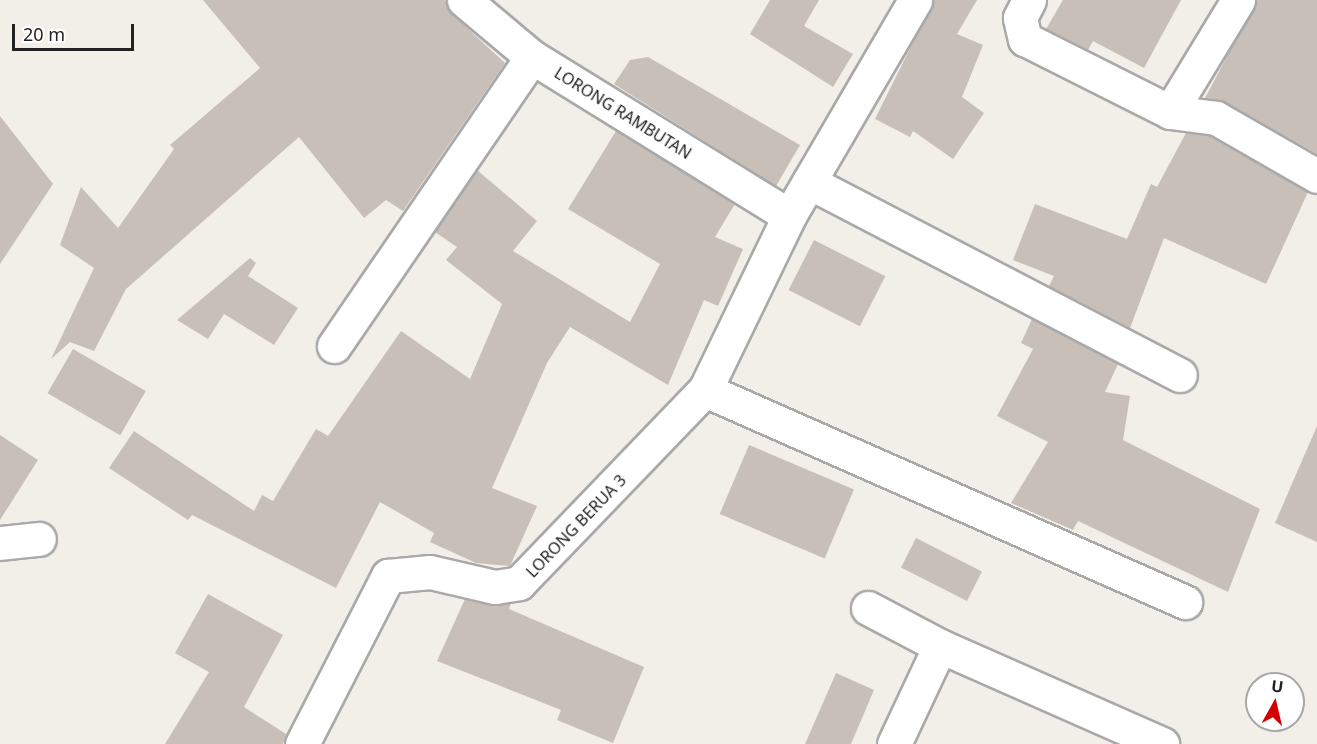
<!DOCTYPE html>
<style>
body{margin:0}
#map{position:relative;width:1317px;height:744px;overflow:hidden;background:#f2efe9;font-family:"Noto Sans",sans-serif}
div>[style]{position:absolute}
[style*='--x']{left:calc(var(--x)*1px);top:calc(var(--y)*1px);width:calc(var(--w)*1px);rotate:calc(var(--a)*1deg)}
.building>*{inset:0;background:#c7bfb8;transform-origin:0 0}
.roads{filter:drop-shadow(2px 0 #a9a9a9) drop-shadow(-2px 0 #a9a9a9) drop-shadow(0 2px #a9a9a9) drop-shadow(0 -2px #a9a9a9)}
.street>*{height:33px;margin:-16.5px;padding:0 16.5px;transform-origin:16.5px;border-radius:16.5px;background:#fff}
span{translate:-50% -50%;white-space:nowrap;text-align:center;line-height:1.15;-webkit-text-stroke:4.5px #fff;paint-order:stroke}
.street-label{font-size:16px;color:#222}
.north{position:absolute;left:1245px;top:672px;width:60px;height:60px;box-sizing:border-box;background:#fff;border:2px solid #a7a7a7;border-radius:50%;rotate:8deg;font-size:16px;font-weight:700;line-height:24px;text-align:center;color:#222}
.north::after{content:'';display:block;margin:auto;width:21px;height:27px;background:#d40000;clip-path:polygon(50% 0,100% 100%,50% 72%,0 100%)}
.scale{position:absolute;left:12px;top:24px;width:122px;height:27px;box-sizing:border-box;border:3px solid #222;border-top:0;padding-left:8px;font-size:18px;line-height:21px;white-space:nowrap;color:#222;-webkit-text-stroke:4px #fff;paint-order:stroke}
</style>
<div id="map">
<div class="building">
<div style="clip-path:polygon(203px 0,445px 0,452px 14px,505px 63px,403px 211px,386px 200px,364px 218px,299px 137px,126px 289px,94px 351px,70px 342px,51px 359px,94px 268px,60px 245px,81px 187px,118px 228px,174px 149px,170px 145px,260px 68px)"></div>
<div style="clip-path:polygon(770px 0,819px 0,804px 26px,853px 54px,833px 87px,750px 34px)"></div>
<div style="clip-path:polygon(934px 0,977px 0,957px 34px,983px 45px,962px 97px,984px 113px,953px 159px,913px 131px,910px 137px,875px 119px)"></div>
<div style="clip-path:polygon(1063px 0,1181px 0,1144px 68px,1093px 41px,1088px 50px,1046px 29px)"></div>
<div style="clip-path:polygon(1257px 0,1317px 0,1317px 154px,1225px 102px,1205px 98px)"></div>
<div style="clip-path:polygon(648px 57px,800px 145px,776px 186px,614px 84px,630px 60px)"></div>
<div style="clip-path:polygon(0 116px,53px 184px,0 264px)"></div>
<div style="clip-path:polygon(616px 131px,735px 204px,715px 237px,743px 249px,718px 306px,704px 300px,668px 385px,570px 327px,547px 363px,492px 488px,537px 506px,510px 566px,476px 563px,430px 542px,434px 533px,380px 502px,336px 588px,192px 515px,188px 520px,109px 468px,134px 431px,254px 511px,262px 495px,273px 501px,316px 429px,328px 436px,401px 331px,470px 379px,502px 304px,446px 260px,457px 247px,435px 232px,477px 170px,537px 221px,513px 251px,630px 322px,660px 264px,568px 209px)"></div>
<div style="clip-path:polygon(1186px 133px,1210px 136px,1308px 192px,1266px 284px,1164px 238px,1130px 328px,1049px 286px,1054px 276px,1013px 260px,1035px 204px,1127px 239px,1151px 184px,1157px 187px)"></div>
<div style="left:814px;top:240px;width:80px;height:56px;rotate:27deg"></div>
<div style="clip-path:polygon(250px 258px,256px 263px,248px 276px,298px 308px,274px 345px,224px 314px,208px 339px,177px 320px)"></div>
<div style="clip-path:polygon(1032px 319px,1118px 364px,1105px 392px,1130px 396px,1123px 440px,1260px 509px,1228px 592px,1078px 521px,1073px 530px,1011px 503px,1048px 442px,997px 416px,1033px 349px,1021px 343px)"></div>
<div style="left:73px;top:349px;width:84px;height:51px;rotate:30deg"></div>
<div style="clip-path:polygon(1317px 426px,1317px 542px,1275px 523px)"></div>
<div style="clip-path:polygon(0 435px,38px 460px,0 520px)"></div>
<div style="left:749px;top:445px;width:114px;height:75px;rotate:23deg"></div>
<div style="left:916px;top:538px;width:74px;height:33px;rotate:27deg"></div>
<div style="clip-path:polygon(208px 594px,283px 635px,244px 707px,286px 734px,283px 744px,165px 744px,209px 672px,175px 653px)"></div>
<div style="clip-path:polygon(465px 599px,511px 603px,509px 609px,644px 667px,613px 743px,557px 720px,561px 710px,437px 661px)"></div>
<div style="clip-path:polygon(836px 673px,874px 690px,851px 744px,805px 744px)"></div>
</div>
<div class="roads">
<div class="street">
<div style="--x:464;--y:0;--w:89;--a:40"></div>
<div style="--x:532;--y:57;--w:302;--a:31.7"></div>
<div style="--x:1029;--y:0;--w:20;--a:117"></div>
<div style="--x:1020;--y:18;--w:22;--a:77"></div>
<div style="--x:1025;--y:39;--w:162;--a:26.7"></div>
<div style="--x:1170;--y:112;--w:131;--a:-58.7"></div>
<div style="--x:1170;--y:112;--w:46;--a:7.4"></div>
<div style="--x:1216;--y:118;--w:116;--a:29.9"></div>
<div style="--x:809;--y:182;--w:418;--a:27.5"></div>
<div style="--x:334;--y:346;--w:350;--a:-55.6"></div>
<div style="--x:705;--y:390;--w:525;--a:23.83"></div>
<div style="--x:0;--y:543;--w:39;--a:-6"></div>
<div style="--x:868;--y:608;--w:81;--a:27.8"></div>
<div style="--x:940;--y:646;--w:243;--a:23.8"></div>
<div style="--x:302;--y:744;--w:189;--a:-62.9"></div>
<div style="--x:388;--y:576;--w:42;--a:-5.4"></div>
<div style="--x:430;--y:572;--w:67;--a:13"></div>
<div style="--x:495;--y:587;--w:24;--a:-9"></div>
<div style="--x:519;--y:583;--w:268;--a:-46.1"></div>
<div style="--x:705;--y:390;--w:193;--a:-64.2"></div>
<div style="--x:789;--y:216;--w:250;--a:-59.7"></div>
<div style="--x:894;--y:744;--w:108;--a:-64.9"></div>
</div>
</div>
<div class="street-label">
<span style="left:623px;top:113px;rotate:32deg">LORONG RAMBUTAN</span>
<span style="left:576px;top:526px;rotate:-46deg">LORONG BERUA 3</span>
</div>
<div class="north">U</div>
<div class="scale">20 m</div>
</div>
